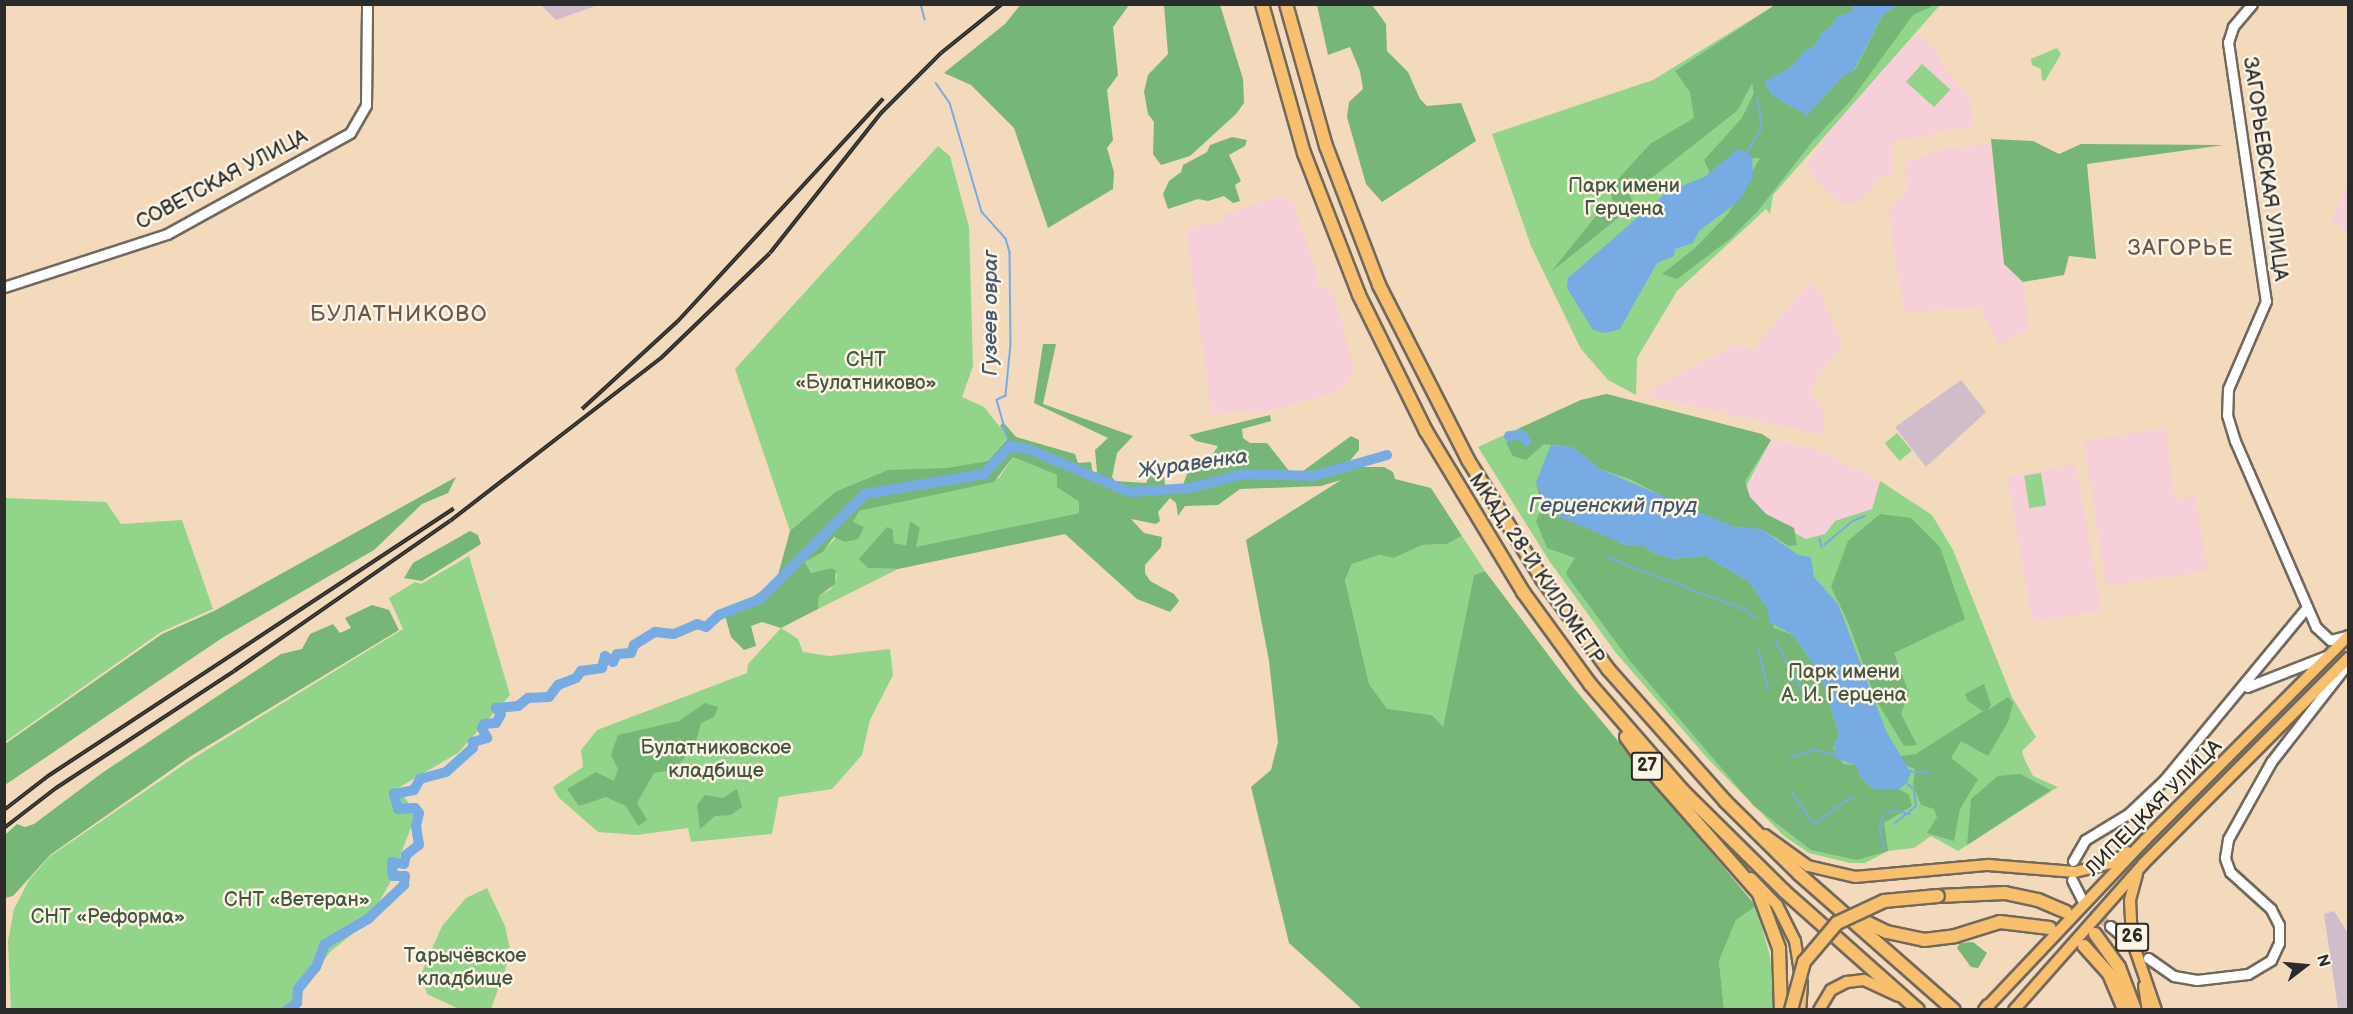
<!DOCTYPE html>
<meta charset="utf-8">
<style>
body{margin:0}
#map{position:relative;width:2353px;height:1014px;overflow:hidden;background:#f3dabc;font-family:"Balsamiq Sans",sans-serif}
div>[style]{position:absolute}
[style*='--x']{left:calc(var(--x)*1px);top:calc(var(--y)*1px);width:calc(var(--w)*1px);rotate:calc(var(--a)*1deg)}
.built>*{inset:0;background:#f6cfd8;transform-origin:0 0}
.industrial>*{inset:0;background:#d1bdca}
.green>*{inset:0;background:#93d48b;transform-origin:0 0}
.forest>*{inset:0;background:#76b677}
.water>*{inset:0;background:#77abe4}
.stream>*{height:1.5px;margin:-0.75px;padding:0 0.75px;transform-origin:0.75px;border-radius:0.75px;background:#77abe4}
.river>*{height:10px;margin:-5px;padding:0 5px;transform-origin:5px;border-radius:5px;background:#77abe4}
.tertiary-tunnel>*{height:9px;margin-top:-4.5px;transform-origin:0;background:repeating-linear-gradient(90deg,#cbb79f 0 9px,transparent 0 13.5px)}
.roads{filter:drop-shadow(2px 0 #71685e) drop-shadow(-2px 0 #71685e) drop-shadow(0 2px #71685e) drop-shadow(0 -2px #71685e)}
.tertiary>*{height:9px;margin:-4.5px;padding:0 4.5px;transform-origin:4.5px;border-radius:4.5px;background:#fff}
.primary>*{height:10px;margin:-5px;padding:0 5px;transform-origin:5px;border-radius:5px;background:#f8bf6c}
.trunk>*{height:12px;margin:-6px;padding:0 6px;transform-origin:6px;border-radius:6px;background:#f8bf6c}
.rail>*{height:4px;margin-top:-2px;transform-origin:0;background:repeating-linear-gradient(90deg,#fcf5e5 0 4.5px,#2b2b2b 0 9px);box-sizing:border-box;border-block:2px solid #2b2b2b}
.bridges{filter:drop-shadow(2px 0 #71685e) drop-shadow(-2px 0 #71685e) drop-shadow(0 2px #71685e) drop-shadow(0 -2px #71685e)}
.trunk-bridge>*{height:12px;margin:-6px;padding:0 6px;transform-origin:6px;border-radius:6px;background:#f8bf6c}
span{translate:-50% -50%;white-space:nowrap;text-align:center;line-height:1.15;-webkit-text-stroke:5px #fcf5e5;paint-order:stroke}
.shield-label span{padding:2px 4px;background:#fcf5e5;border:2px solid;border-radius:4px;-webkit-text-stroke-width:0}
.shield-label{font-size:18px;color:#2b2b2b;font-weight:700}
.street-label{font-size:20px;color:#2b2b2b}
.park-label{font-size:20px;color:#455543}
.water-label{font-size:21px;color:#46586c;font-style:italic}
.quarter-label{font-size:22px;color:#695852;letter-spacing:1.5px}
.frame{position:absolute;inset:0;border:6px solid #2b2b2b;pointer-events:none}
.north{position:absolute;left:2275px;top:936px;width:60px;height:60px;-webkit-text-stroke:4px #fcf5e5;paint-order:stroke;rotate:74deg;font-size:16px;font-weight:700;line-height:24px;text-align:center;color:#2b2b2b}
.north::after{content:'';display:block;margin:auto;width:21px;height:27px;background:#2b2b2b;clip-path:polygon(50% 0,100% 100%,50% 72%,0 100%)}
</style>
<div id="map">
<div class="built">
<div style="clip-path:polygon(1917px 33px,1937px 51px,1943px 67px,1969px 96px,1975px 125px,1894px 142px,1894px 175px,1882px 176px,1858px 203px,1842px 204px,1813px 177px,1807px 164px,1825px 143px,1820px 139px)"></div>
<div style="clip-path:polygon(1991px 144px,2004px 264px,2023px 282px,2030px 329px,1999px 345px,1980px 307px,1904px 312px,1888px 208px,1907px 193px,1905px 162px,1950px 148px)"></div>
<div style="clip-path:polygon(2348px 183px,2348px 234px,2331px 220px)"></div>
<div style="clip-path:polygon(1281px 196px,1292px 200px,1317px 272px,1317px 285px,1333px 291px,1355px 371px,1338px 392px,1251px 416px,1250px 410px,1212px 415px,1186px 229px,1225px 221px,1224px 214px)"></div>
<div style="clip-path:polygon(1809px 283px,1827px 301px,1824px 307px,1831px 315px,1843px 345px,1815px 378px,1815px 387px,1810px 393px,1822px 405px,1825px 435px,1642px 395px,1726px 349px,1736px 345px,1753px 350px)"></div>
<div style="clip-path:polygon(2166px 428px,2175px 500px,2196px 496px,2208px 571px,2106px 586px,2084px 441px)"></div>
<div style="clip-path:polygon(1771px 440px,1817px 450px,1880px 481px,1873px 509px,1835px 521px,1825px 534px,1806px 539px,1737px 503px)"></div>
<div style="left:2076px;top:464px;width:148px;height:70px;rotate:80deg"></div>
</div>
<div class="industrial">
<div style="clip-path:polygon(541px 5px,598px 5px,556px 20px)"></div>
<div style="clip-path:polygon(1961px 380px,1986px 412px,1926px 467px,1895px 427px)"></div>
<div style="clip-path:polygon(2334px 911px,2348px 933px,2348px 1009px,2338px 1009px,2324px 914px)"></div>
</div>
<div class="green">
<div style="clip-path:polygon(1775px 5px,1940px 5px,1773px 195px,1770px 214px,1766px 209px,1677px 291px,1637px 358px,1636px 395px,1608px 380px,1581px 349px,1531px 246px,1492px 134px,1653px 80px)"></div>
<div style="clip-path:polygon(2057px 48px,2061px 54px,2045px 81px,2042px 80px,2041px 69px,2032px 65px,2031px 59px)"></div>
<div style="left:1922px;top:64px;width:38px;height:24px;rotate:42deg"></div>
<div style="clip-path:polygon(938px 146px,950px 156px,969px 227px,973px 366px,962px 397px,984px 407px,1008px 437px,988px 461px,835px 492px,790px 531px,735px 369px)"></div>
<div style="clip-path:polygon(1606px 394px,1615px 401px,1771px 440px,1737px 503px,1806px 539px,1825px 534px,1835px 521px,1872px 509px,1880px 481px,1932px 515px,1953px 550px,2012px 697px,2036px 737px,2022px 751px,2024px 758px,2033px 776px,2058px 787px,1958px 851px,1931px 836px,1914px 848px,1888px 851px,1865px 863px,1850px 863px,1809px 853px,1784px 836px,1709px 760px,1616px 653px,1550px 562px,1478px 447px,1581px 400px)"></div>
<div style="left:1897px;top:433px;width:23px;height:16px;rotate:50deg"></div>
<div style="clip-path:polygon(1013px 457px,1057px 475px,1058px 487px,1079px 502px,1079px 513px,915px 548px,910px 521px,906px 545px,894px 543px,893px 530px,868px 568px,898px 569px,818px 609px,819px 596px,831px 589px,837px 577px,836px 571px,830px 568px,811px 573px,805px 562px,823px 552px,859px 511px,999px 478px)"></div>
<div style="left:2041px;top:473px;width:33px;height:17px;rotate:81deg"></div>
<div style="clip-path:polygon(5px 498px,106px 502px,121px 524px,182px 520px,213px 609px,161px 632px,5px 742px)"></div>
<div style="clip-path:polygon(1462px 536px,1485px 571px,1474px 575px,1443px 728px,1432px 715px,1387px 710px,1369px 684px,1345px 580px,1352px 564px,1379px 555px,1394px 558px,1422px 545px,1447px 544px)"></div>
<div style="clip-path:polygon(469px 556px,510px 695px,458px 753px,398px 788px,416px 814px,390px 883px,367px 922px,330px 952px,296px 999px,283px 1010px,11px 1009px,8px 941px,14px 909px,29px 880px,49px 857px,192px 759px,403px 629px,389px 598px,415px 582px,421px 584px)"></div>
<div style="clip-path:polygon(781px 628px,798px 639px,803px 652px,829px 656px,890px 649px,893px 675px,870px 720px,862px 755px,832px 789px,779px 797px,772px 834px,691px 842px,688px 828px,637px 835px,598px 832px,558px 797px,553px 787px,583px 767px,581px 750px,597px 730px,747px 673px,748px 664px)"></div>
<div style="clip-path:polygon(487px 888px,505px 926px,511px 953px,491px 1009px,459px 1009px,427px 994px,421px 974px,442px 926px,466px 898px)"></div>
<div style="clip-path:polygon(1756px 906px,1770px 956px,1774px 1009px,1724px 1009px,1719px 961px,1736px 920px)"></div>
</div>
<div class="forest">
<div style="clip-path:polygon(1021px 4px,1129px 5px,1113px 27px,1118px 75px,1107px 90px,1113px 140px,1107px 148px,1114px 172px,1113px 189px,1048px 228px,1014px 128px,971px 85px,944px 73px,1005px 24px)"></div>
<div style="clip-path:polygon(1164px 5px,1220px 5px,1243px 79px,1244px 103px,1236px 114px,1190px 156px,1161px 165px,1153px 154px,1154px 122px,1148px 114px,1144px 92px,1148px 75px,1168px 54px)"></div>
<div style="clip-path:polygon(1317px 5px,1372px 5px,1386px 24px,1387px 51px,1408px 72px,1420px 99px,1427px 106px,1461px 103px,1476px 141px,1382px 202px,1366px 184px,1347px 117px,1349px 102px,1363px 89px,1360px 71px,1350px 47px,1328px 55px)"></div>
<div style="clip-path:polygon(1775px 5px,1854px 5px,1850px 13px,1838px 16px,1829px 29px,1822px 31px,1816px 45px,1806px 50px,1790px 68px,1764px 82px,1773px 96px,1807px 115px,1844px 75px,1855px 70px,1882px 16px,1898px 5px,1935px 5px,1913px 15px,1851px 100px,1812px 142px,1757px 212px,1730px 239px,1677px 279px,1662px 274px,1694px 249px,1728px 214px,1760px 158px,1736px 159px,1710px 173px,1704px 160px,1742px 118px,1754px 93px,1752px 83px,1738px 110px,1630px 195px,1634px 205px,1551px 272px,1595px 217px,1613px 208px,1611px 187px,1650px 144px,1694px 118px,1690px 92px,1675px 71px)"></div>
<div style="clip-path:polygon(1232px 137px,1247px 140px,1245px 146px,1229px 155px,1241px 181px,1235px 185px,1240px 201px,1233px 203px,1224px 196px,1208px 201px,1198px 199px,1168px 209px,1163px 194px,1169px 181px,1181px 172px,1183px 165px,1207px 152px,1210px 145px)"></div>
<div style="clip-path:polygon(1991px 139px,2033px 141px,2059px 154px,2081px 144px,2224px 145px,2087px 164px,2096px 259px,2069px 256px,2064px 275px,2023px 282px,2004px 264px)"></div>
<div style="clip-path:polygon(1043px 344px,1056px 344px,1043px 404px,1133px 436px,1117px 453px,1112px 477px,1115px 481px,1146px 483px,1157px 459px,1163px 466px,1165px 485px,1181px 490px,1190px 466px,1211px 457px,1218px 446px,1196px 441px,1189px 435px,1270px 415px,1271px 421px,1242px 429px,1243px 438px,1250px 443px,1267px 443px,1290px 472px,1303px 471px,1351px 436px,1359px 440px,1359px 450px,1347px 464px,1335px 468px,1335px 473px,1361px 467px,1384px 467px,1393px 472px,1395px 479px,1431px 488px,1462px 536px,1447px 544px,1422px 545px,1394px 558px,1379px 555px,1352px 564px,1345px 580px,1369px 684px,1387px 709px,1432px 715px,1443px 727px,1474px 575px,1485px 571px,1568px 681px,1756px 906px,1736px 920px,1719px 961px,1724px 1009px,1362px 1009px,1289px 943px,1251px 787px,1271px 770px,1278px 742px,1269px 661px,1246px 540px,1341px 480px,1321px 486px,1240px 489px,1218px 505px,1185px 506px,1178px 516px,1176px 503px,1170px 498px,1158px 512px,1160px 521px,1156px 524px,1131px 519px,1144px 533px,1162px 537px,1161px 547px,1145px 565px,1145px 573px,1150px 581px,1174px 594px,1179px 601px,1170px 612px,1137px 599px,1065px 534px,898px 569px,868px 568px,859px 559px,887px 527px,893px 530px,894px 543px,906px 545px,910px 521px,920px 528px,916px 547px,1079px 513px,1079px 502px,1057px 487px,1057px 475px,1013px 457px,994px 482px,859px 511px,853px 522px,864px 527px,858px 539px,845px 542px,834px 537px,823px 552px,805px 562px,811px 573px,830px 568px,836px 570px,835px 584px,819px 596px,818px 609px,781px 628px,762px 622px,751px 626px,756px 646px,744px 650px,731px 637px,723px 608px,748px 600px,766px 588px,778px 575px,790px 531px,835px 492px,888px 470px,947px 468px,988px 461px,1008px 438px,1000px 426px,1003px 422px,1016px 437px,1075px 454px,1078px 463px,1091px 462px,1093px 475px,1097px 472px,1095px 450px,1108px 438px,1034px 403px)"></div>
<div style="clip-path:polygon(1607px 394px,1762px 434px,1771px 440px,1745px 481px,1750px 497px,1766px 514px,1794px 528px,1797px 545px,1789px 546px,1761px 529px,1734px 527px,1681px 506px,1630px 479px,1600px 469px,1572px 447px,1544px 444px,1526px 460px,1513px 456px,1506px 443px,1520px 428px,1581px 400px)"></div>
<div style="clip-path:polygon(456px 477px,448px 493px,422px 504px,374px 550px,222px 638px,5px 785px,5px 744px,162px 634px,214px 611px)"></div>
<div style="clip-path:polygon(1536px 482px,1548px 506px,1625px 545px,1644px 545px,1651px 552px,1672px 559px,1705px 556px,1748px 581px,1768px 609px,1774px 628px,1793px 635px,1820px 674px,1839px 734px,1833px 747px,1843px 764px,1856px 765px,1861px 778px,1874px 789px,1899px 789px,1909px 795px,1912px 806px,1884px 823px,1888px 851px,1857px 860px,1811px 850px,1754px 806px,1630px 661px,1568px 577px,1566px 572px,1575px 558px,1547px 548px,1536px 521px,1542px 507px)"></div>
<div style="clip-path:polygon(1880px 514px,1911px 518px,1940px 547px,1965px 619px,1894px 653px,1909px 693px,1901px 714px,1917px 745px,1904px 746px,1876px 700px,1848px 622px,1831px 587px,1848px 541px)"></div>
<div style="clip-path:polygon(470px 531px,478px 535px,481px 544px,422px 581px,404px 578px,413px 563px)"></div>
<div style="clip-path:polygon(372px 605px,389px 610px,399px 630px,191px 756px,50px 855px,13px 896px,5px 898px,5px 835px,17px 824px,25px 827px,34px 824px,102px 773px,281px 654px,302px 649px,310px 634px,333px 624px,340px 633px,351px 628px,345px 618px)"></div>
<div style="clip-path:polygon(1984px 684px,1991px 705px,1988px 710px,2008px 697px,2013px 703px,2008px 722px,1988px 756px,1961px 741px,1951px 758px,1978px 779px,1960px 809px,1954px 841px,1927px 833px,1937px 817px,1934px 809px,1921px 805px,1913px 785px,1915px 769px,1900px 763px,1900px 756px,1916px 754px,1983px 711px,1968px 701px,1965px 694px)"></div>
<div style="clip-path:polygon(705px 703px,718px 707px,714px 717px,701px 723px,694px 748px,673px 770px,654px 773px,637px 803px,647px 820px,638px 826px,626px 806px,606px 797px,579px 806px,567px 789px,596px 772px,614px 781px,618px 769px,611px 755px,618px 735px,679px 721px)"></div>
<div style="clip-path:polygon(2020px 774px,2051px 790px,1967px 845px,1971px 799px,1998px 776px)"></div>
<div style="clip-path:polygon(737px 789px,742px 807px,731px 815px,715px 816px,700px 829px,697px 805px,705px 795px,723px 798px)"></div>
<div style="clip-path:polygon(1973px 942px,1987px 953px,1978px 968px,1971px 967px,1957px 948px,1960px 943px)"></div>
</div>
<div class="water">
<div style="clip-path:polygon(1854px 5px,1898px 5px,1882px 16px,1854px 70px,1844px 75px,1807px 115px,1773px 96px,1764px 82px,1790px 68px,1806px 50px,1816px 45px,1822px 31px,1829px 29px,1838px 16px,1850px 13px)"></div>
<div style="clip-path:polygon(1738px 149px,1752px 156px,1753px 177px,1739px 201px,1699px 231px,1693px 243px,1675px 249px,1674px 256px,1657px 263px,1620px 329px,1605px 333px,1593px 330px,1567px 288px,1568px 278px,1667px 192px,1706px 176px)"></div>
<div style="clip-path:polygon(1551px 445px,1572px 447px,1600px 469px,1734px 527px,1761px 529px,1798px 555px,1811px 557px,1814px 577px,1838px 604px,1886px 731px,1911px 773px,1907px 783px,1899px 789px,1874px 789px,1861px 778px,1856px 765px,1837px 759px,1834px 745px,1839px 734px,1820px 674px,1793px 635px,1769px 622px,1768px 609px,1748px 581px,1705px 556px,1672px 559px,1651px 552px,1644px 545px,1626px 545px,1560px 517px,1548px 506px,1536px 482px)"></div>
</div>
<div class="stream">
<div style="--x:921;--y:4;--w:16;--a:75"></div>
<div style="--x:936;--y:83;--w:24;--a:55"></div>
<div style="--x:950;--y:103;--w:114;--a:73.6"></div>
<div style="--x:982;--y:212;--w:36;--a:48"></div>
<div style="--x:1006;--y:239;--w:14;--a:73"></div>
<div style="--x:1010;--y:252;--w:92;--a:89.4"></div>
<div style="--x:1011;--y:344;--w:52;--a:95.5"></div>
<div style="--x:1006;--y:396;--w:10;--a:156"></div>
<div style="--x:997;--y:400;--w:48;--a:74.2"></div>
<div style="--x:1747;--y:152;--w:28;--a:-58"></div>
<div style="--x:1762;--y:128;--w:30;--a:-99"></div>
<div style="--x:1521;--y:435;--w:5;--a:-79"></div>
<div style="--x:1820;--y:539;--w:8;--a:76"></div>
<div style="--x:1824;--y:545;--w:38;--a:-40"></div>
<div style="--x:1853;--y:521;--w:13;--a:-23"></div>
<div style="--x:1606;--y:557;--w:152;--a:20.8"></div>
<div style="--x:1748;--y:611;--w:11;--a:45"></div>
<div style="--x:1776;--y:641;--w:62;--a:62.2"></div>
<div style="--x:1759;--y:650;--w:42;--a:76.3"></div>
<div style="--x:1790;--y:757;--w:25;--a:-16"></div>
<div style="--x:1814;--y:750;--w:23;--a:13"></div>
<div style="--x:1909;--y:771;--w:22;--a:5"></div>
<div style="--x:1793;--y:793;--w:37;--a:56"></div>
<div style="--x:1814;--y:824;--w:47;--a:-35.4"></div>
<div style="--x:1886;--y:815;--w:9;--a:-32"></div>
<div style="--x:1894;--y:810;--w:16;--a:14"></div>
<div style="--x:1884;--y:817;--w:9;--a:117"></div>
<div style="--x:1880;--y:825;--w:25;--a:79"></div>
<div style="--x:1894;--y:824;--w:28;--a:-39"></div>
<div style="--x:1916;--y:806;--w:16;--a:-97"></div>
<div style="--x:1914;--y:790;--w:12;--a:-138"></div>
</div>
<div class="river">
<div style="--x:1509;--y:436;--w:12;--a:-5"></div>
<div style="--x:1521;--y:435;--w:8;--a:50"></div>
<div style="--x:287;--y:1010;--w:12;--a:-35"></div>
<div style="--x:297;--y:1003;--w:14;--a:-86"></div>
<div style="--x:298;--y:989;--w:28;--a:-51"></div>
<div style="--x:316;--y:967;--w:25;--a:-69"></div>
<div style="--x:325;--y:944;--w:50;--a:-30.2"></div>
<div style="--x:368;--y:919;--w:50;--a:-43.4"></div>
<div style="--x:404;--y:885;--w:9;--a:-84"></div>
<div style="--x:405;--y:876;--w:12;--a:180"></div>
<div style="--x:393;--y:876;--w:14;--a:-94"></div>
<div style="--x:392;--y:862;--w:12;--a:9"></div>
<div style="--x:404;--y:864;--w:9;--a:-77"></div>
<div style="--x:406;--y:855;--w:16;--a:-38"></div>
<div style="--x:419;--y:845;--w:19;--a:-99"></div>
<div style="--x:416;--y:826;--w:13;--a:-77"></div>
<div style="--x:419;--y:813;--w:6;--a:-129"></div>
<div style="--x:415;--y:808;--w:17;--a:177"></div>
<div style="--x:398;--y:809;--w:16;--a:-105"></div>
<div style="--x:394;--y:794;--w:20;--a:-11"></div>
<div style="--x:414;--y:790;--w:13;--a:-61"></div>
<div style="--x:420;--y:779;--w:27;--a:-15"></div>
<div style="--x:446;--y:772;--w:36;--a:-42"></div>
<div style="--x:473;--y:748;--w:6;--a:-90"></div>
<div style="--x:473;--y:742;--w:15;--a:-16"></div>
<div style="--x:487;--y:738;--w:11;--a:-117"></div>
<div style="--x:482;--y:728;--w:4;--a:-63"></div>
<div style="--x:484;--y:724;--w:12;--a:-5"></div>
<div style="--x:496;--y:723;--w:10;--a:-61"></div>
<div style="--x:501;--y:714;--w:8;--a:-130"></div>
<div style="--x:496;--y:708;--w:22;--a:-5"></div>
<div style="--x:518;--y:706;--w:13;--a:-39"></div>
<div style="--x:528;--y:698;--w:21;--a:-3"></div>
<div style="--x:549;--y:697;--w:15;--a:-53"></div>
<div style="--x:558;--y:685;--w:19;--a:-21"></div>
<div style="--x:576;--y:678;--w:9;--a:-54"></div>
<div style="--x:581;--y:671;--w:21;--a:-8"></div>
<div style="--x:602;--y:668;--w:12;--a:-76"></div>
<div style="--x:605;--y:656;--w:10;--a:37"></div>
<div style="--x:613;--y:662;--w:9;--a:-63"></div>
<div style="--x:617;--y:654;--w:14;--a:-4"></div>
<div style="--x:631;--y:653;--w:9;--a:-69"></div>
<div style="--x:634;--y:645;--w:25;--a:-32"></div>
<div style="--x:655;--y:632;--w:19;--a:6"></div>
<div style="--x:674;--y:634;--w:25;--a:-23"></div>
<div style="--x:697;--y:624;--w:9;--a:18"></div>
<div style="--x:706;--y:627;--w:18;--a:-43"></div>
<div style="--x:719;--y:615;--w:44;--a:-21.3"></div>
<div style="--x:760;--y:599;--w:148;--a:-45"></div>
<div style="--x:865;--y:494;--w:121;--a:-9.5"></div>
<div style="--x:984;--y:474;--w:38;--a:-47"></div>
<div style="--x:1010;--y:446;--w:21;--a:11"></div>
<div style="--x:1031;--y:450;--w:107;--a:23.2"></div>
<div style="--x:1129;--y:492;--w:61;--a:-3.8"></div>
<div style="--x:1190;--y:488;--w:55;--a:-14.8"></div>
<div style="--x:1243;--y:474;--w:71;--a:1.6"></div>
<div style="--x:1314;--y:476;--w:76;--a:-16"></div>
</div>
<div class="tertiary-tunnel">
<div style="--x:2082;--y:900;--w:38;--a:43"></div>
</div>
<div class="roads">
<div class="tertiary">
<div style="--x:2252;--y:4;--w:30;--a:130"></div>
<div style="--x:2233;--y:27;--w:16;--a:108"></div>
<div style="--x:2228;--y:42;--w:262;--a:81.7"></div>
<div style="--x:2266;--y:301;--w:96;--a:113.4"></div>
<div style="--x:2228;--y:389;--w:26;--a:92"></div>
<div style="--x:2227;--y:415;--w:27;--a:73"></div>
<div style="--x:2235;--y:441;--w:203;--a:66.5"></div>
<div style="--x:2316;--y:627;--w:19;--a:43"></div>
<div style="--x:2330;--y:640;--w:16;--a:-14"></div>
<div style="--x:4;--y:287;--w:171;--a:-18"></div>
<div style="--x:167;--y:234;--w:209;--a:-28.9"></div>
<div style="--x:350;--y:133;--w:32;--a:-60"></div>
<div style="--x:366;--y:105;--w:101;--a:-89.4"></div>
<div style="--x:2247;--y:687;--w:85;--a:-21.4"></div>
<div style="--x:2073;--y:861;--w:24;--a:-60"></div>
<div style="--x:2085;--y:840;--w:50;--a:-31.2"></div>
<div style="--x:2128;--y:814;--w:50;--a:-43.4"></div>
<div style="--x:2164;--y:780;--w:224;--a:-50.4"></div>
<div style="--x:2072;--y:880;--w:22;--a:63"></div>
<div style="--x:2110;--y:926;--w:17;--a:40"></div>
<div style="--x:2148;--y:958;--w:32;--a:35"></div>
<div style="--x:2174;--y:976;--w:23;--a:10"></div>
<div style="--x:2197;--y:980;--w:51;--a:-6.7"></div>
<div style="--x:2248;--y:974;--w:27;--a:-31"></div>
<div style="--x:2271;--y:960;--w:19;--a:-65"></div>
<div style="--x:2279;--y:943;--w:18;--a:-90"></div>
<div style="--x:2279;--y:925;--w:18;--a:-117"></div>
<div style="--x:2271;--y:909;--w:55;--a:-137.9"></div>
<div style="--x:2230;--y:872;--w:15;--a:-110"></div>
<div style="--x:2225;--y:858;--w:19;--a:-81"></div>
<div style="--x:2228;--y:839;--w:88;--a:-60.8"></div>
<div style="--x:2271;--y:762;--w:125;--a:-52.1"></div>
</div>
<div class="primary">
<div style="--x:1765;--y:835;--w:53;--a:35.8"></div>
<div style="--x:1808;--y:866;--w:48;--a:13.2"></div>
<div style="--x:1855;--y:877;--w:134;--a:-5.2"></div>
<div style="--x:1988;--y:865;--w:87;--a:4.6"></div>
<div style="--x:2075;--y:872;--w:37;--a:-14"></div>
<div style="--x:2111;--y:863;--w:20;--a:-33"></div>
<div style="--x:2137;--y:874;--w:27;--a:105"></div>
<div style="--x:2130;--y:900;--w:40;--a:87.1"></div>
<div style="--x:2132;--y:940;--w:74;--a:71.1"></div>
<div style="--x:1751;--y:878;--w:37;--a:46"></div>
<div style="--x:1777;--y:905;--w:40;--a:63.4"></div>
<div style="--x:1795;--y:941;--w:44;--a:80.8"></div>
<div style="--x:1802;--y:984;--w:26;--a:94"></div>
<div style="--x:2144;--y:986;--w:24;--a:81"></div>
<div style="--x:1988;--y:1006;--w:228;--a:-46.6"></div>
<div style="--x:2145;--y:840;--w:288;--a:-45.1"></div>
<div style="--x:1819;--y:1010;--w:23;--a:-59"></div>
<div style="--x:1831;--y:990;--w:18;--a:-27"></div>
<div style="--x:1847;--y:982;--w:17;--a:-7"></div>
<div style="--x:1864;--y:980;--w:38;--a:25"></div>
<div style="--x:2014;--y:1010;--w:195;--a:-48.5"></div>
<div style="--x:2143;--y:864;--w:291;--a:-45.1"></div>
</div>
<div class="trunk">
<div style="--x:1262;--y:4;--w:155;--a:74.3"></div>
<div style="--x:1304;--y:153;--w:152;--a:68.8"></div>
<div style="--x:1359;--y:295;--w:152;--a:63.8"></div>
<div style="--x:1426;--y:431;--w:188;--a:58.9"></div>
<div style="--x:1523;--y:592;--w:114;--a:53.9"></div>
<div style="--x:1590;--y:684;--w:142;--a:49"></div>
<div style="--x:1683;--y:791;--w:142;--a:44.7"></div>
<div style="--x:1784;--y:891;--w:179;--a:41.6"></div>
<div style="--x:1286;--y:4;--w:148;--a:74.3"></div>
<div style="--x:1326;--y:146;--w:149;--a:69.1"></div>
<div style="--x:1379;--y:285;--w:196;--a:63"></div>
<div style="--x:1468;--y:460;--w:140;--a:58.1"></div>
<div style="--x:1542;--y:579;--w:112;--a:53.7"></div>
<div style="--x:1608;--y:669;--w:176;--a:48.4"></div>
<div style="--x:1725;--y:801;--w:104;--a:44.6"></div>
<div style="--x:1799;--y:874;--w:206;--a:41.3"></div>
<div style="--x:1626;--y:737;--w:37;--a:54"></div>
<div style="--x:1648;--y:767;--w:169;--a:48.8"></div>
<div style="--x:1759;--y:894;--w:58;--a:69.7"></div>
<div style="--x:1779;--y:948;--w:62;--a:88.2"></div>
<div style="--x:1938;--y:896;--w:67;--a:-2.6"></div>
<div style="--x:2005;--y:893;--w:34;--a:12"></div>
<div style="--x:2038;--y:900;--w:30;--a:23"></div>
<div style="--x:1858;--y:918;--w:32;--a:26"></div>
<div style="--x:1887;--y:932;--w:38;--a:12"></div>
<div style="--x:1924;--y:940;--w:31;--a:-7"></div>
<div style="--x:1955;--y:936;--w:47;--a:-17.3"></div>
<div style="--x:2000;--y:922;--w:50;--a:6.8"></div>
<div style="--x:2095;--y:934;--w:41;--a:54"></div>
<div style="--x:2119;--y:967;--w:46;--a:69.6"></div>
<div style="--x:2084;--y:946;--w:38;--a:48"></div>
<div style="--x:2109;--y:974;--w:39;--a:67"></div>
<div style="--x:1985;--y:1010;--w:5;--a:-53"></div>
</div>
</div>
<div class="rail">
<div style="--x:582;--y:409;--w:129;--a:-42.5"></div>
<div style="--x:677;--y:322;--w:304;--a:-47.3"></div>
<div style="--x:4;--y:810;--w:56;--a:-37.7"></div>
<div style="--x:48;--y:776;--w:486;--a:-33.4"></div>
<div style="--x:4;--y:828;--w:66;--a:-37.6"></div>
<div style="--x:56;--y:788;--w:213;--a:-33.3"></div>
<div style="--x:234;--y:671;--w:263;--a:-34.8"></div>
<div style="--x:450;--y:521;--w:267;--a:-37.7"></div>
<div style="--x:661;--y:358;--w:151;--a:-43.9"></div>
<div style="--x:770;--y:253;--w:179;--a:-51.6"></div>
<div style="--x:881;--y:113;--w:85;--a:-45"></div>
<div style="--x:941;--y:53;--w:78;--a:-38.8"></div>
</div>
<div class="bridges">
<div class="trunk-bridge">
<div style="--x:1791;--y:1010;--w:50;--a:-74.8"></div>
<div style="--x:1804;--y:962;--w:51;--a:-49.8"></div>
<div style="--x:1837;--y:923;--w:52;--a:-25.1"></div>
<div style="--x:1884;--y:901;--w:54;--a:-5.3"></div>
</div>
</div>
<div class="shield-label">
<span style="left:1647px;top:766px">27</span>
<span style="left:2132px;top:937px">26</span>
</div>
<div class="street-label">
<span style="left:2265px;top:169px;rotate:82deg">ЗАГОРЬЕВСКАЯ УЛИЦА</span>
<span style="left:222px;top:180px;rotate:-28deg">СОВЕТСКАЯ УЛИЦА</span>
<span style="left:1536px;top:569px;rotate:56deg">МКАД, 28-Й КИЛОМЕТР</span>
<span style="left:2154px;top:808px;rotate:-45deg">ЛИПЕЦКАЯ УЛИЦА</span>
</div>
<div class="park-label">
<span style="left:1624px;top:198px">Парк имени<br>Герцена</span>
<span style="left:866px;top:372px">СНТ<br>«Булатниково»</span>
<span style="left:1844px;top:684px">Парк имени<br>А. И. Герцена</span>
<span style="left:716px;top:760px">Булатниковское<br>кладбище</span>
<span style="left:297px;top:900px">СНТ «Ветеран»</span>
<span style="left:108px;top:917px">СНТ «Реформа»</span>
<span style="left:465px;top:968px">Тарычёвское<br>кладбище</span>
</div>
<div class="water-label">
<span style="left:991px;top:313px;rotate:-90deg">Гузеев овраг</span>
<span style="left:1193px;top:464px;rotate:-8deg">Журавенка</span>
<span style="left:1613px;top:506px">Герценский пруд</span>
</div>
<div class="quarter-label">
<span style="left:2181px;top:249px">ЗАГОРЬЕ</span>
<span style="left:399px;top:315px">БУЛАТНИКОВО</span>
</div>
<div class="frame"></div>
<div class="north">N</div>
</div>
